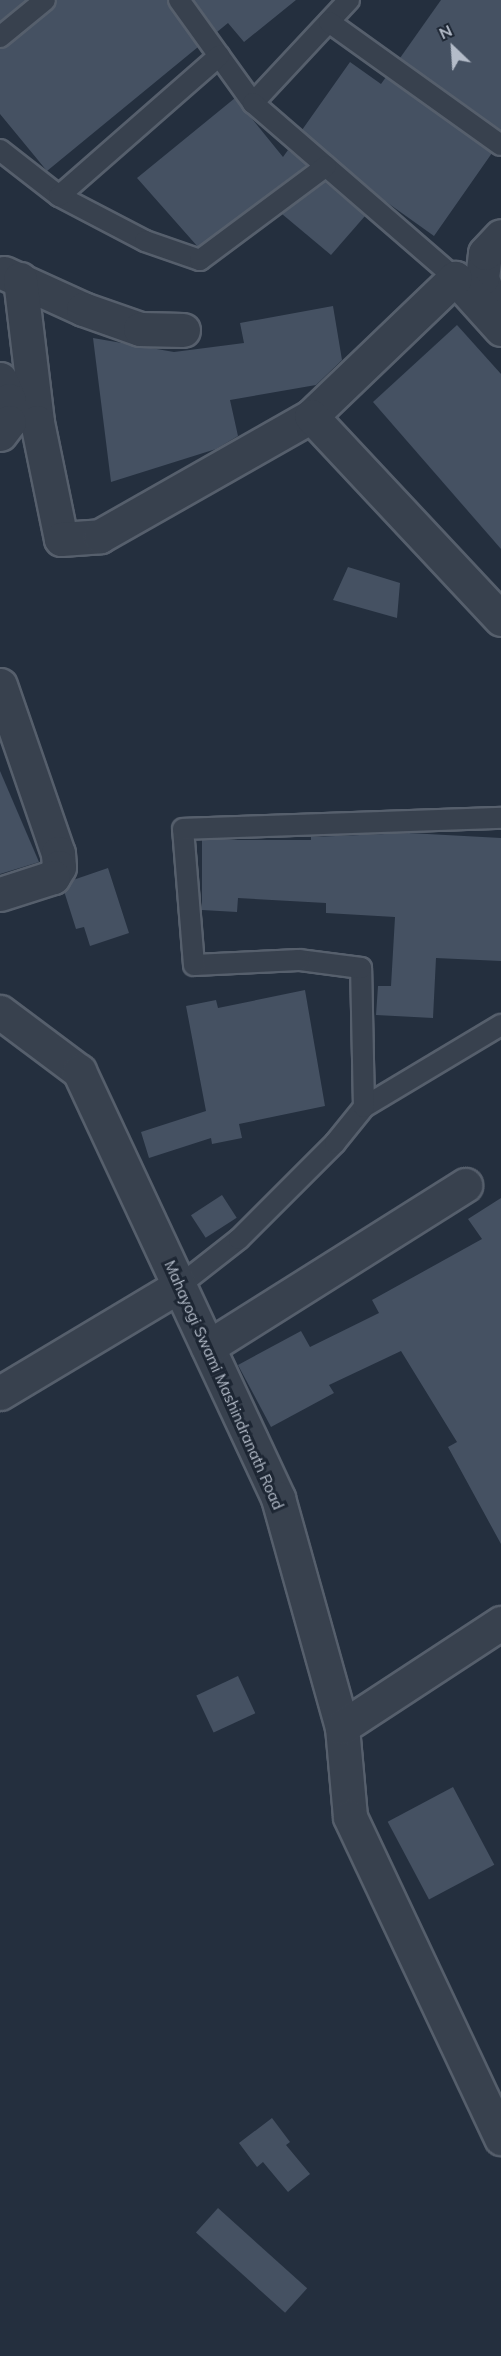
<!DOCTYPE html>
<style>
body{margin:0}
#map{position:relative;width:501px;height:2356px;overflow:hidden;background:#242f3e;font-family:Mulish,sans-serif}
div>[style]{position:absolute}
[style*='--x']{left:calc(var(--x)*1px);top:calc(var(--y)*1px);width:calc(var(--w)*1px);rotate:calc(var(--a)*1deg)}
.building>*{inset:0;background:#455162;transform-origin:0 0}
.roads{filter:drop-shadow(2px 0 #565f6c) drop-shadow(-2px 0 #565f6c) drop-shadow(0 2px #565f6c) drop-shadow(0 -2px #565f6c)}
.service>*{height:20px;margin:-10px;padding:0 10px;transform-origin:10px;border-radius:10px;background:#38414e}
.minor>*{height:33px;margin:-16.5px;padding:0 16.5px;transform-origin:16.5px;border-radius:16.5px;background:#38414e}
span{translate:-50% -50%;white-space:nowrap;text-align:center;line-height:1.15;-webkit-text-stroke:6px #1d2633;paint-order:stroke}
.street-label{font-size:15px;color:#b4bcc9}
.north{position:absolute;left:423px;top:18px;width:60px;height:60px;-webkit-text-stroke:4px #1d2633;paint-order:stroke;rotate:335deg;font-size:16px;font-weight:700;line-height:24px;text-align:center;color:#b4bcc9}
.north::after{content:'';display:block;margin:auto;width:21px;height:27px;background:#b4bcc9;clip-path:polygon(50% 0,100% 100%,50% 72%,0 100%)}
</style>
<div id="map">
<div class="building">
<div style="clip-path:polygon(0 0,26px 0,0 21px)"></div>
<div style="clip-path:polygon(57px 0,167px 0,198px 47px,47px 171px,0 114px,0 49px,53px 9px)"></div>
<div style="clip-path:polygon(194px 0,296px 0,244px 42px,228px 23px,217px 32px)"></div>
<div style="clip-path:polygon(441px 0,501px 0,501px 130px,400px 58px)"></div>
<div style="clip-path:polygon(350px 62px,381px 84px,386px 77px,492px 153px,434px 236px,385px 201px,302px 130px)"></div>
<div style="clip-path:polygon(235px 98px,283px 157px,288px 150px,307px 165px,198px 247px,137px 178px)"></div>
<div style="clip-path:polygon(325px 182px,365px 216px,331px 255px,282px 214px)"></div>
<div style="clip-path:polygon(333px 306px,342px 360px,316px 385px,230px 400px,238px 436px,216px 449px,111px 482px,93px 338px,174px 352px,244px 343px,240px 323px)"></div>
<div style="clip-path:polygon(457px 325px,501px 374px,501px 549px,373px 402px)"></div>
<div style="clip-path:polygon(348px 567px,400px 583px,397px 618px,333px 600px)"></div>
<div style="clip-path:polygon(0 771px,39px 862px,0 874px)"></div>
<div style="clip-path:polygon(409px 833px,501px 838px,501px 961px,436px 958px,433px 1018px,376px 1015px,378px 986px,391px 986px,395px 917px,326px 913px,326px 903px,238px 898px,237px 912px,202px 910px,202px 840px,311px 840px,311px 837px)"></div>
<div style="clip-path:polygon(108px 868px,129px 933px,90px 946px,84px 927px,76px 929px,64px 891px,73px 880px)"></div>
<div style="clip-path:polygon(305px 990px,325px 1106px,239px 1124px,242px 1138px,212px 1144px,211px 1138px,149px 1158px,141px 1132px,206px 1111px,186px 1006px,216px 1000px,218px 1008px)"></div>
<div style="left:222px;top:1195px;width:27px;height:37px;rotate:57deg"></div>
<div style="clip-path:polygon(501px 1198px,501px 1544px,448px 1447px,457px 1442px,401px 1351px,329px 1385px,334px 1393px,271px 1427px,238px 1365px,301px 1331px,310px 1347px,379px 1313px,372px 1300px,482px 1239px,468px 1219px)"></div>
<div style="left:238px;top:1676px;width:41px;height:46px;rotate:65deg"></div>
<div style="left:453px;top:1787px;width:88px;height:74px;rotate:62deg"></div>
<div style="clip-path:polygon(272px 2118px,290px 2142px,286px 2145px,310px 2174px,288px 2192px,263px 2162px,257px 2167px,239px 2143px)"></div>
<div style="left:218px;top:2208px;width:120px;height:33px;rotate:42deg"></div>
</div>
<div class="roads">
<div class="service">
<div style="--x:179;--y:0;--w:127;--a:54.3"></div>
<div style="--x:349;--y:0;--w:141;--a:133"></div>
<div style="--x:253;--y:103;--w:267;--a:40.9"></div>
<div style="--x:329;--y:22;--w:211;--a:35.6"></div>
<div style="--x:0;--y:37;--w:58;--a:-39.4"></div>
<div style="--x:0;--y:150;--w:75;--a:37.9"></div>
<div style="--x:59;--y:196;--w:97;--a:27.6"></div>
<div style="--x:145;--y:241;--w:58;--a:19.1"></div>
<div style="--x:200;--y:260;--w:157;--a:-36.7"></div>
<div style="--x:59;--y:196;--w:213;--a:-41.2"></div>
<div style="--x:364;--y:1107;--w:160;--a:-30.9"></div>
<div style="--x:179;--y:1286;--w:76;--a:-38.1"></div>
<div style="--x:239;--y:1239;--w:136;--a:-45"></div>
<div style="--x:335;--y:1143;--w:46;--a:-51.1"></div>
<div style="--x:364;--y:1107;--w:139;--a:-91.2"></div>
<div style="--x:361;--y:968;--w:63;--a:-172.6"></div>
<div style="--x:299;--y:960;--w:105;--a:177.3"></div>
<div style="--x:194;--y:965;--w:136;--a:-94.6"></div>
<div style="--x:183;--y:829;--w:318;--a:-2"></div>
</div>
<div class="minor">
<div style="--x:4;--y:273;--w:87;--a:24.5"></div>
<div style="--x:83;--y:309;--w:60;--a:19.3"></div>
<div style="--x:140;--y:329;--w:43;--a:1.3"></div>
<div style="--x:20;--y:279;--w:144;--a:83.2"></div>
<div style="--x:37;--y:422;--w:119;--a:78.4"></div>
<div style="--x:61;--y:539;--w:39;--a:-4"></div>
<div style="--x:100;--y:536;--w:243;--a:-29.6"></div>
<div style="--x:500;--y:312;--w:13;--a:-132"></div>
<div style="--x:491;--y:302;--w:26;--a:-111"></div>
<div style="--x:482;--y:278;--w:25;--a:-83"></div>
<div style="--x:485;--y:253;--w:23;--a:-47"></div>
<div style="--x:501;--y:329;--w:69;--a:-132"></div>
<div style="--x:455;--y:278;--w:199;--a:136.2"></div>
<div style="--x:311;--y:416;--w:278;--a:46.9"></div>
<div style="--x:0;--y:379;--w:23;--a:67"></div>
<div style="--x:9;--y:400;--w:22;--a:90"></div>
<div style="--x:9;--y:422;--w:15;--a:127"></div>
<div style="--x:0;--y:685;--w:178;--a:71"></div>
<div style="--x:58;--y:853;--w:14;--a:86"></div>
<div style="--x:59;--y:867;--w:12;--a:121"></div>
<div style="--x:53;--y:877;--w:56;--a:162.2"></div>
<div style="--x:0;--y:1012;--w:99;--a:36.8"></div>
<div style="--x:79;--y:1071;--w:471;--a:65"></div>
<div style="--x:278;--y:1498;--w:238;--a:74.4"></div>
<div style="--x:342;--y:1727;--w:90;--a:84.9"></div>
<div style="--x:350;--y:1817;--w:355;--a:64.8"></div>
<div style="--x:208;--y:1347;--w:304;--a:-32.2"></div>
<div style="--x:0;--y:1393;--w:209;--a:-30.9"></div>
<div style="--x:342;--y:1727;--w:190;--a:-33.2"></div>
</div>
</div>
<div class="street-label">
<span style="left:224px;top:1385px;rotate:66deg">Mahayogi Swami Mashindranath Road</span>
</div>
<div class="north">N</div>
</div>
